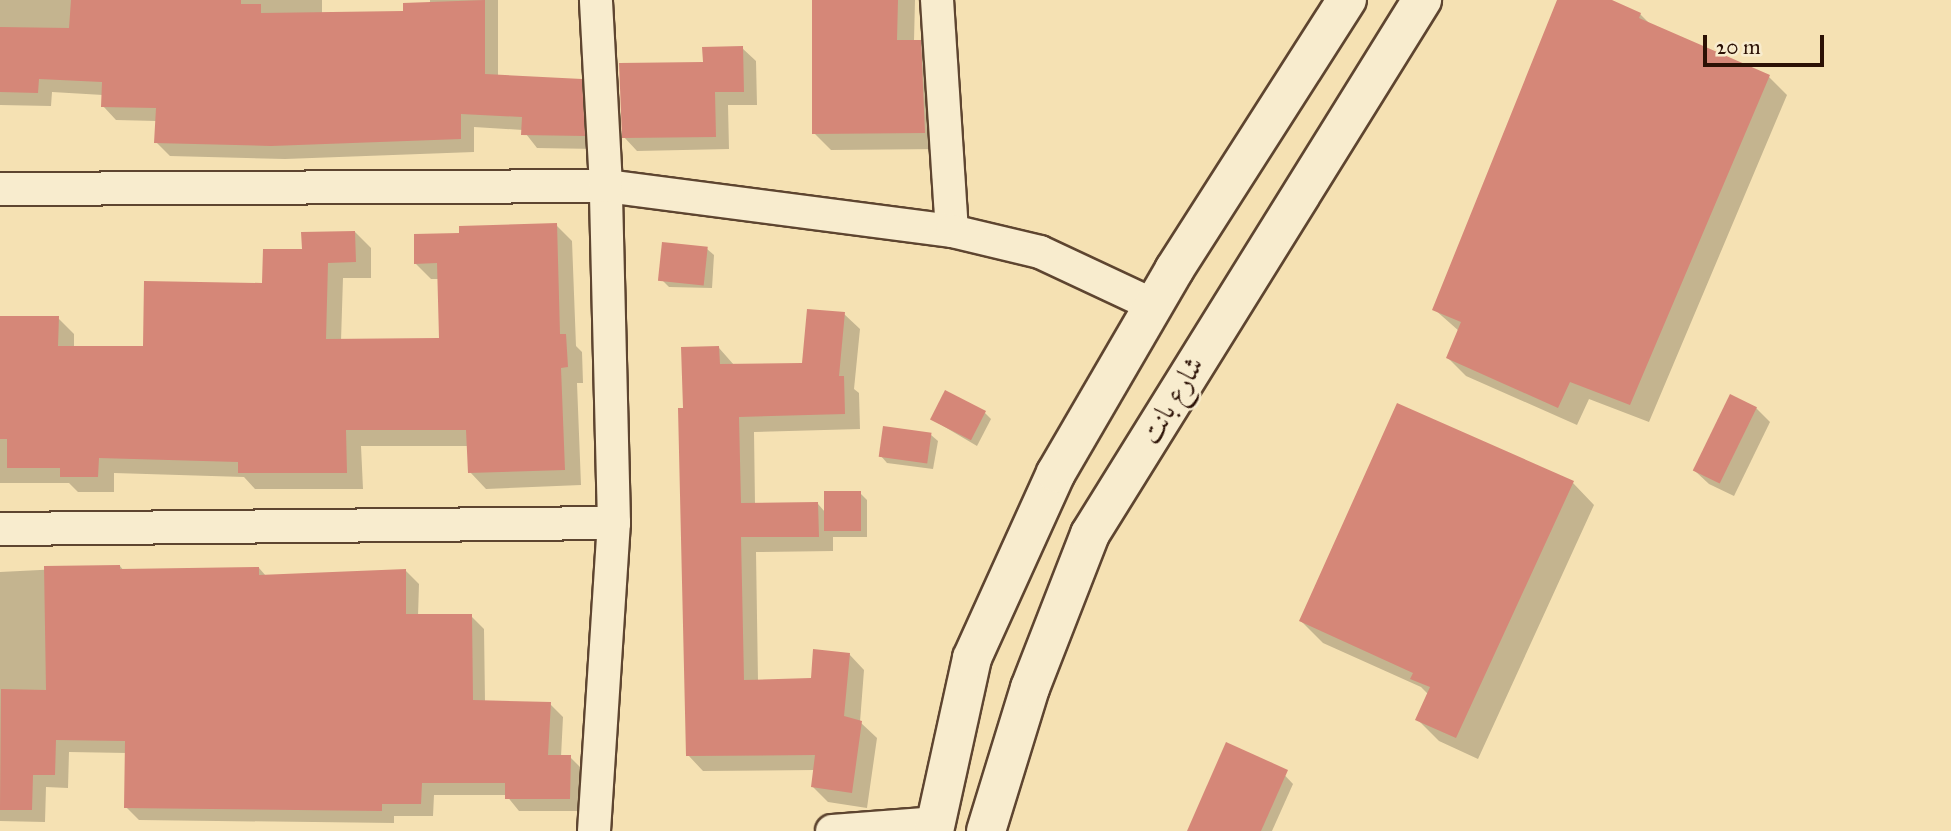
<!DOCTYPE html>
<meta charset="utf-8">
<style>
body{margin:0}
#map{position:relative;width:1951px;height:831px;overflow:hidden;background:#f5e1b3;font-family:"IM FELL Great Primer",Amiri,serif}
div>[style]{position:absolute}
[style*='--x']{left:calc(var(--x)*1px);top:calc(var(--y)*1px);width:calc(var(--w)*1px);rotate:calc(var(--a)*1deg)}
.shadow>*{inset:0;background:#0003}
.building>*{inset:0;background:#d58778;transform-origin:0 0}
.roads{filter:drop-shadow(2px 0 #5e4530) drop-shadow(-2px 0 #5e4530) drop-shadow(0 2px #5e4530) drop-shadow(0 -2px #5e4530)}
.street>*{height:32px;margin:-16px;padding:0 16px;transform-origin:16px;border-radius:16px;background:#f8ecce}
.secondary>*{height:38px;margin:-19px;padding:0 19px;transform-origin:19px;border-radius:19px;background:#f8ecce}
span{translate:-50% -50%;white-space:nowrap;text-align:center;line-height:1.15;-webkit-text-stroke:5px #f8ecce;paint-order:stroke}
.street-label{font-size:28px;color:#2c1105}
.scale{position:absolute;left:1703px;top:35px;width:121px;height:32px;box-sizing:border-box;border:4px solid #2c1105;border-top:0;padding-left:9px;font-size:21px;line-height:24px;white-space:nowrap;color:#2c1105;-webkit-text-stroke:5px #f8ecce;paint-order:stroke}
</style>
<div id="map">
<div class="shadow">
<div style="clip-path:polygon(0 0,322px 0,322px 14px,405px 13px,430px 5px,430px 0,498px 0,498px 77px,581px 81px,595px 95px,598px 149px,537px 148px,523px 130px,474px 127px,474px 152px,285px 159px,170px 156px,156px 142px,157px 121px,116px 120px,103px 106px,103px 95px,52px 92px,51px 106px,0 105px)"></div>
<div style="clip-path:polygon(814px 0,915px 0,914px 41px,920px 41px,938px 59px,941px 149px,831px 150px,814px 133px)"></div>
<div style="clip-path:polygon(1559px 0,1607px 0,1640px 14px,1652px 26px,1769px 77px,1787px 95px,1649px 422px,1589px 399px,1577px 425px,1466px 376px,1448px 358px,1459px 331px,1434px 309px)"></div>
<div style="clip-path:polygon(742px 48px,756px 61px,757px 105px,728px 105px,729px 149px,637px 151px,624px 137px,705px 64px)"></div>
<div style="clip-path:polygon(556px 225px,572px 241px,576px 346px,582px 352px,583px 383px,577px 383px,581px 485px,486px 489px,470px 472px,469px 446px,361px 446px,363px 489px,255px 489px,244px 477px,114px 473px,114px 492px,78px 492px,69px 483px,0 483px,0 317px,58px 318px,74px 334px,74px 347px,145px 348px,264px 285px,303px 251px,355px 232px,371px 248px,371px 278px,343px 278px,341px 341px,440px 340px,439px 279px,431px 279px,415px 263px,461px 235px)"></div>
<div style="clip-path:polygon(707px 249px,714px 255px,712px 288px,669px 287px,662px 280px)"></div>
<div style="clip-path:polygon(844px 314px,860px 329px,854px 389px,859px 393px,860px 429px,754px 432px,755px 504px,818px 504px,825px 512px,860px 493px,867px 500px,867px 537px,833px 537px,833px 551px,756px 552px,758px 681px,812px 680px,849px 654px,864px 670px,860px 722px,877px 738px,867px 808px,828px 802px,813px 787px,815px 770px,703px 771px,688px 755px,685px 410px,719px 348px,734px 365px,803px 365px)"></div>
<div style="clip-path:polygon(1756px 408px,1770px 422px,1734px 496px,1709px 484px,1695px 471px)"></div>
<div style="clip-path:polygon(985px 413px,991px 419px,977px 446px,933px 420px)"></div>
<div style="clip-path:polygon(931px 435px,938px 441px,933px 469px,887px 463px,881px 456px)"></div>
<div style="clip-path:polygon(1573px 483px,1594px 505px,1478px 759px,1439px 741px,1417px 719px,1428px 694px,1421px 687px,1323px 643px,1301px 621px)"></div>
<div style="clip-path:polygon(120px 566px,124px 571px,259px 568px,266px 576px,406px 571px,419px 584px,418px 616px,471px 616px,484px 629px,485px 702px,550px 704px,563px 717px,561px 757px,570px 757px,583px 770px,582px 811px,519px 811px,506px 795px,434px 795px,433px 816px,394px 816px,394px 823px,139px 820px,126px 807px,127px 753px,69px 752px,68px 788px,46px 787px,45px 822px,0 821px,0 572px)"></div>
<div style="clip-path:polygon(1276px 766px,1293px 784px,1272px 831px,1188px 831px)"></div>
</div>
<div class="building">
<div style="clip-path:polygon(71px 0,241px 0,241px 4px,261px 4px,261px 13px,403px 11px,403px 3px,485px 0,485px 74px,582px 79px,585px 136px,521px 135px,522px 117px,461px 114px,461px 139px,271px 146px,154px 143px,156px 108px,101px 107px,102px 82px,39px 79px,38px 93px,0 92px,0 27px,69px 28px)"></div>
<div style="clip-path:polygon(812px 0,898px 0,897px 40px,921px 40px,925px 133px,812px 134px)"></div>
<div style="clip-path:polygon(1557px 0,1612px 0,1641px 13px,1639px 18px,1770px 75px,1630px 405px,1570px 382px,1558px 408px,1446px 358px,1461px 322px,1432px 310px)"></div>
<div style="clip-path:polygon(743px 46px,744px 92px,715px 92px,716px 137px,622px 138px,619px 63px,703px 62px,702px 47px)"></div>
<div style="clip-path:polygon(557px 223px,560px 334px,566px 334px,568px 367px,561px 368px,565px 470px,468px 473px,466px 430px,346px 430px,347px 473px,238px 473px,238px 462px,99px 458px,98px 477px,60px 477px,60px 468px,7px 468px,7px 439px,0 439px,0 316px,59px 316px,58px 346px,143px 346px,144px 281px,262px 283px,263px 249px,302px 249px,301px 232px,355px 231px,356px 262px,328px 263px,326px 339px,439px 338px,437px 263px,414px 264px,414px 234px,459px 233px,459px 226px)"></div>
<div style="left:662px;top:242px;width:46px;height:39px;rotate:6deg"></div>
<div style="clip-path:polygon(807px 309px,845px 312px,839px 376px,844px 376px,845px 414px,739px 417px,741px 503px,818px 502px,819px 537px,741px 537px,744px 680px,811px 678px,813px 649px,850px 653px,844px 716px,862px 721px,852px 793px,811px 787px,815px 755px,686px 756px,678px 408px,683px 408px,681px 347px,719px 346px,720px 364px,802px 363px)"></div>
<div style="left:945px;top:390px;width:46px;height:33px;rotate:27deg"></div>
<div style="left:1730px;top:394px;width:30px;height:85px;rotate:26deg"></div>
<div style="clip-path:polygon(1397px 403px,1574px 481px,1456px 738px,1415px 720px,1430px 687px,1410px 679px,1413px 673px,1299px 621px)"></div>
<div style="left:883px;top:426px;width:49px;height:31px;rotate:8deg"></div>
<div style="left:824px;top:491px;width:37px;height:40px"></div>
<div style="clip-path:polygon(120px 565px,120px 569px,259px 567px,259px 575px,406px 569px,406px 614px,472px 614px,473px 700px,551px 702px,548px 755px,571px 755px,570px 799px,505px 799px,505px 783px,422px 783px,421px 804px,382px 804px,382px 811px,124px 808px,125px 741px,56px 740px,55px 775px,33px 775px,32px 810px,0 810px,1px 689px,46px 690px,44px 566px)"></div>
<div style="clip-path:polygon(1226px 742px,1288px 770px,1261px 831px,1187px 831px)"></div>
</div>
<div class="roads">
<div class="street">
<div style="--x:937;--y:0;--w:231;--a:86.3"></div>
<div style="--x:0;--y:189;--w:606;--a:-0.28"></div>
<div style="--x:606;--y:186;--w:349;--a:7.4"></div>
<div style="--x:952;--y:231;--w:90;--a:13.4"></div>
<div style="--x:1040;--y:252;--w:125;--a:25.1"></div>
<div style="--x:0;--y:529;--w:614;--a:-0.56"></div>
<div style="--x:594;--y:831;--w:309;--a:-86.3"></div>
<div style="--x:614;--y:523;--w:337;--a:-91.4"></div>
<div style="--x:606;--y:186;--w:186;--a:-93.1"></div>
<div style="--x:832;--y:831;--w:103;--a:-4.4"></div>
</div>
<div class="secondary">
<div style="--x:934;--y:831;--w:177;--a:-77.6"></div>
<div style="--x:972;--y:658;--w:203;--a:-65.6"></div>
<div style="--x:1056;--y:473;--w:235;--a:-59.8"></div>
<div style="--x:1174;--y:270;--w:321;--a:-57.4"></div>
<div style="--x:986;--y:831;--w:150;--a:-72.9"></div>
<div style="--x:1030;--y:688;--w:165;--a:-68.7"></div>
<div style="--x:1090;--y:534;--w:629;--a:-58.13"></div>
</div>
</div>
<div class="street-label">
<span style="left:1172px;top:400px;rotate:-59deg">شارع بانت</span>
</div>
<div class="scale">20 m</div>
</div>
